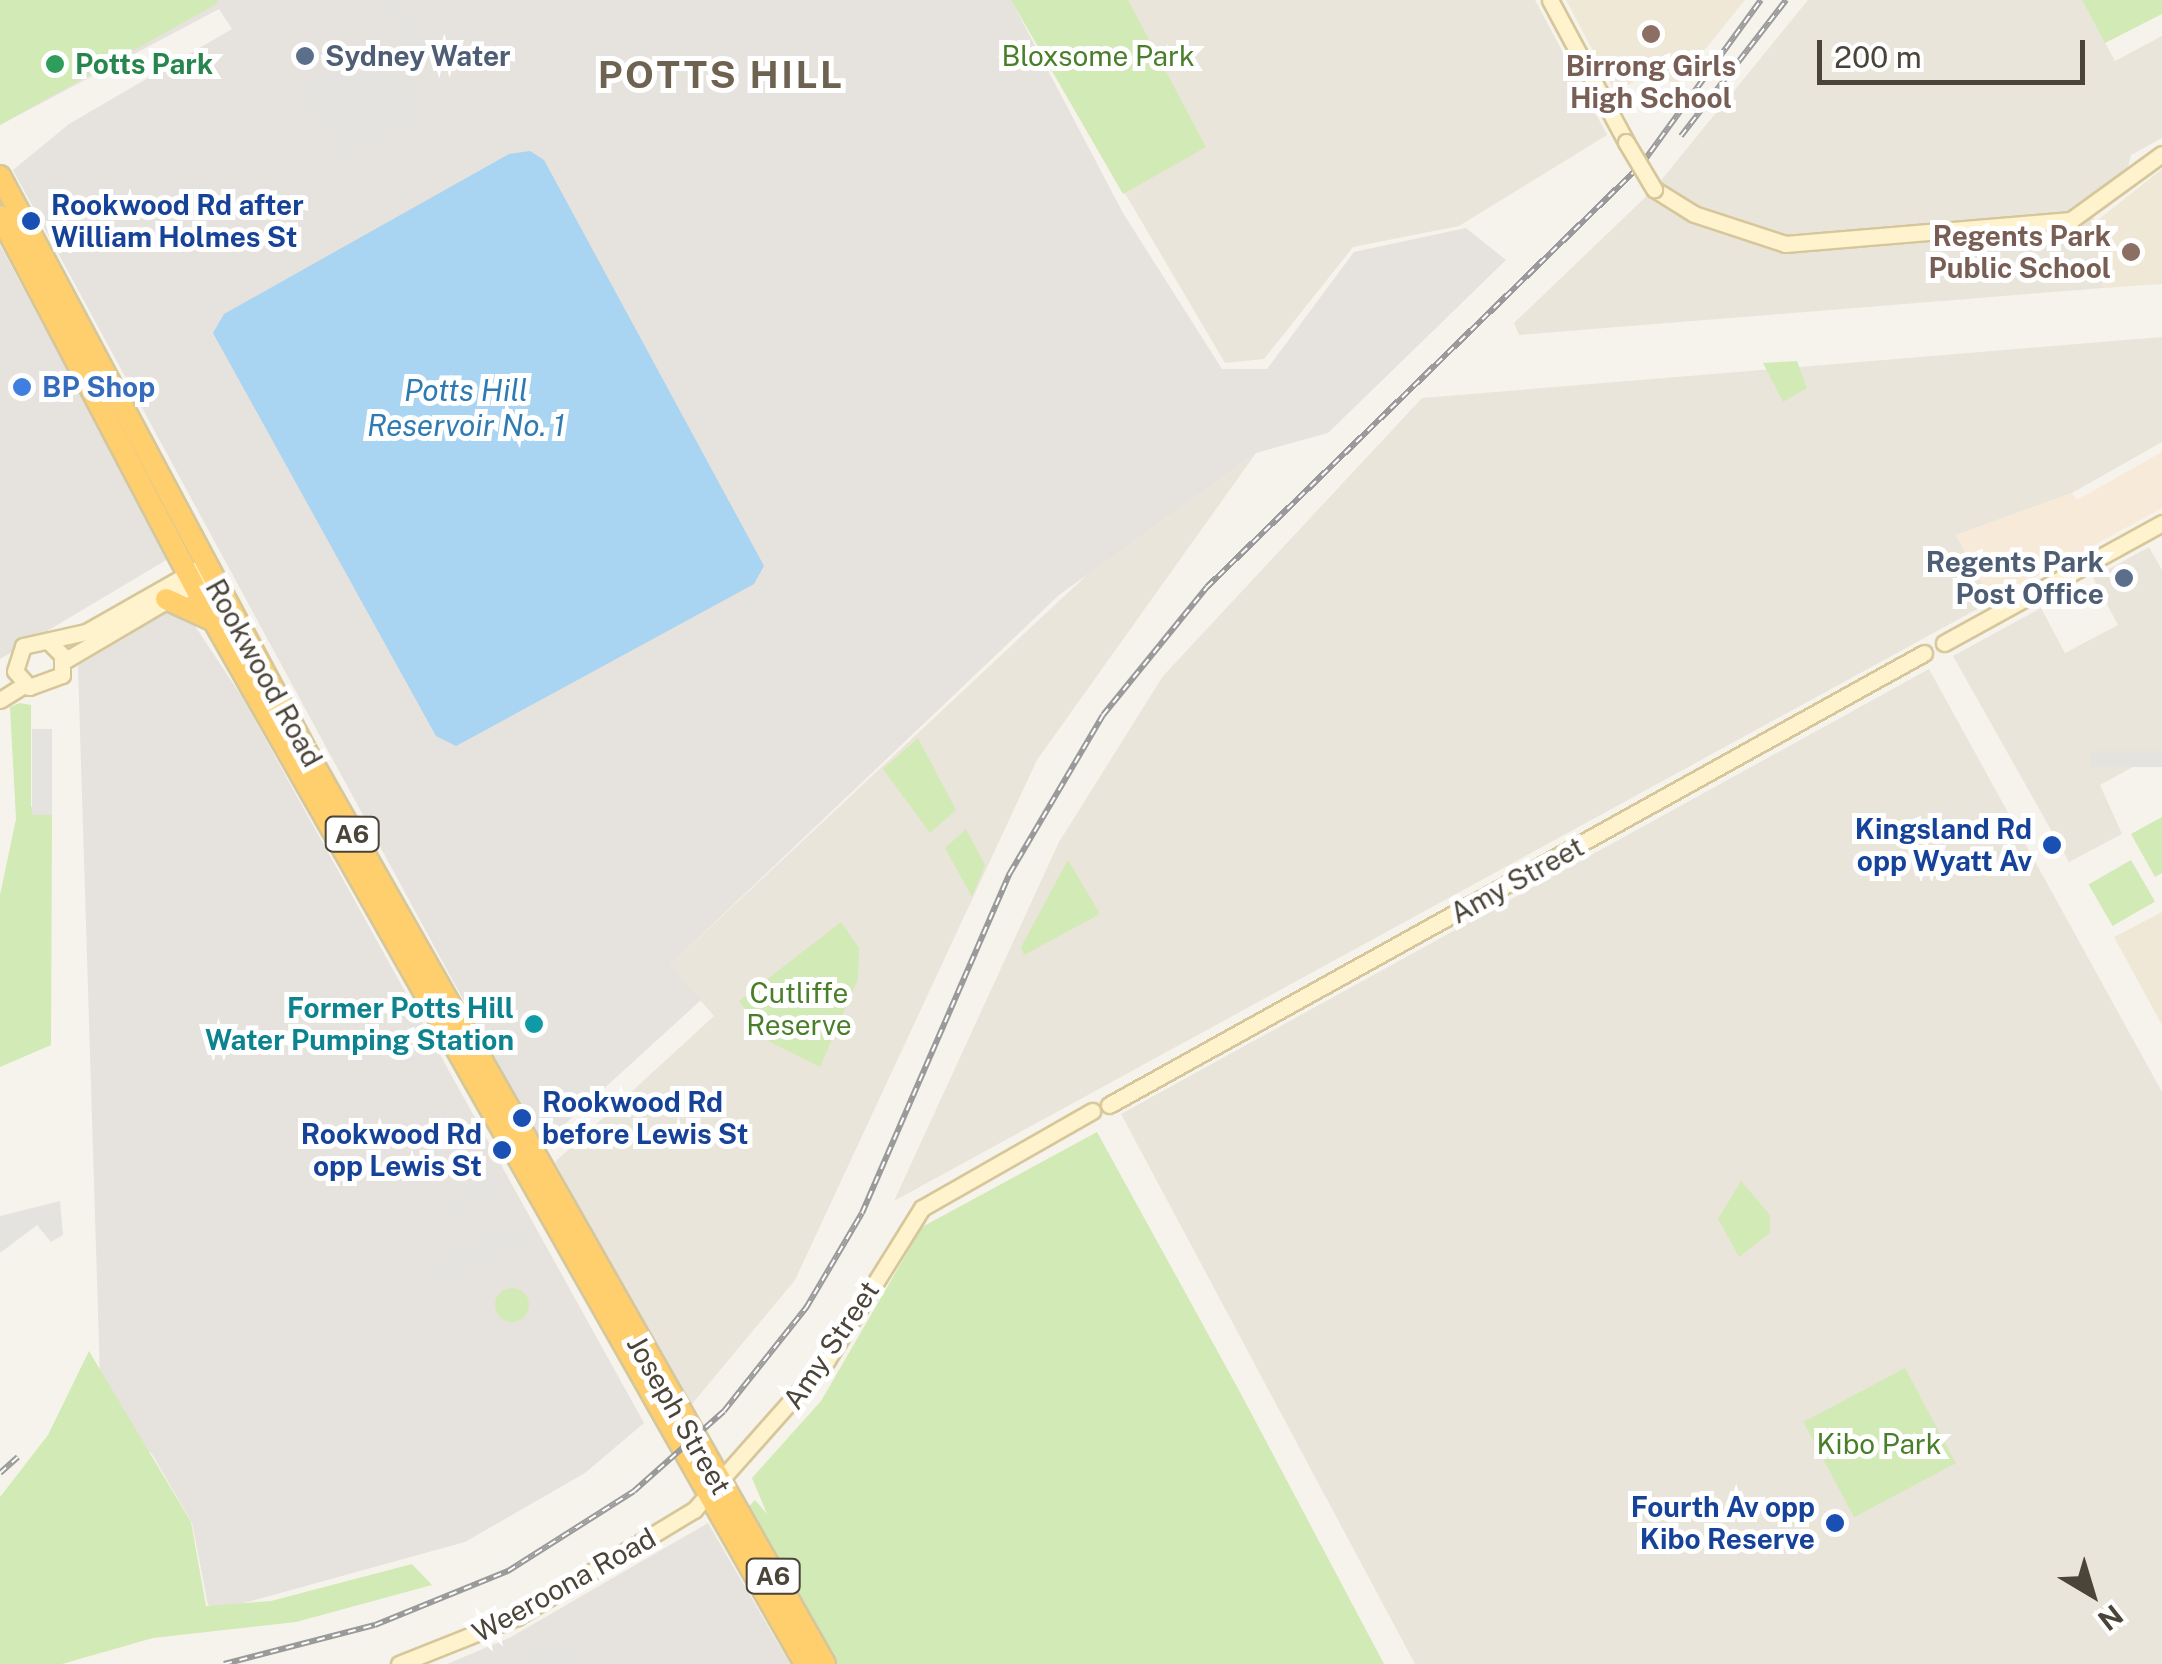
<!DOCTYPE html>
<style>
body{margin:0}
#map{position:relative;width:2162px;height:1664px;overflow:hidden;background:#f6f3ec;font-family:"Public Sans",sans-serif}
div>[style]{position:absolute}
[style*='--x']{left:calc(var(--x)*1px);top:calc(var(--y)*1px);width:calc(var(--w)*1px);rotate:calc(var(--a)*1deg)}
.residential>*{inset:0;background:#eae5da}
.commercial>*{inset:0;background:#f7ead8}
.industrial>*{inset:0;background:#e6e2dd}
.education>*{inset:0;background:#efe8d6}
.green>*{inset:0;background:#d2eab5;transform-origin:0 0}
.round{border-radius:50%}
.parking>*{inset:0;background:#e5e3e0;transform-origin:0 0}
.water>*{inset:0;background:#a9d4f2}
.roads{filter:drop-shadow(2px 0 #d6c79b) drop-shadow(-2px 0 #d6c79b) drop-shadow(0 2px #d6c79b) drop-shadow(0 -2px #d6c79b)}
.secondary>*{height:15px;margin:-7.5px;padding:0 7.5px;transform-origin:7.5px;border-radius:7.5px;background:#fff3cd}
.highway>*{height:20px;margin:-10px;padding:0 10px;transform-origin:10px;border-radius:10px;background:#ffcf6e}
.rail>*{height:6px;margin-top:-3px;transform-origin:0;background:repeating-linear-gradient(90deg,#fff 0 8px,#9a9a9a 0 16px);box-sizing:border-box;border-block:2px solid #9a9a9a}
.bridges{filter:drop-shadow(2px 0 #d6c79b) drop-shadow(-2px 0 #d6c79b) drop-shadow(0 2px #d6c79b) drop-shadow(0 -2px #d6c79b)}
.secondary-bridge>*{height:15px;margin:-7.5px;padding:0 7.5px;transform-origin:7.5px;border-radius:7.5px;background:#fff3cd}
.dots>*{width:28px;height:28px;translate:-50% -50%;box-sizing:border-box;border:5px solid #fff;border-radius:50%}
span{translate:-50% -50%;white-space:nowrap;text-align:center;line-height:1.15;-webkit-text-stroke:10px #fff;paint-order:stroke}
.shield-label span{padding:2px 8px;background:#fff;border:2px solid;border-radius:8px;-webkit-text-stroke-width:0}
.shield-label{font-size:25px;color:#4b4439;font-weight:700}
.service-label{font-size:28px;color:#4e5e75;font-weight:700}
.left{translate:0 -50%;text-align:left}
.right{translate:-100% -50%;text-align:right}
.park-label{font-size:28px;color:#4a7f2a}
.leisure-label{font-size:28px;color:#27864d;font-weight:700}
.education-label{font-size:28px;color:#785e54;font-weight:700}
.transit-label{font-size:28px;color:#164399;font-weight:700}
.shop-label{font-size:28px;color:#366cbe;font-weight:700}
.street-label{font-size:28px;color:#4b4439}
.culture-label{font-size:28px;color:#0d838f;font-weight:700}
.water-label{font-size:30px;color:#2e7ab2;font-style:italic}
.district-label{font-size:38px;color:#6e6250;font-weight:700;letter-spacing:2.5px}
.north{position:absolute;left:2042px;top:1544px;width:100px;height:100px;-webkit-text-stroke:8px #fff;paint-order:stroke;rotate:142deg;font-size:28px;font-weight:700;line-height:40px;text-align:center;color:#4b4439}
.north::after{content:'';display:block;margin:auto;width:35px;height:45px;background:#4b4439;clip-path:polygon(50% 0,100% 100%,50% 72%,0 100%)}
.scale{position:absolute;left:1817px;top:40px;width:268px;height:45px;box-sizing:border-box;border:5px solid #4b4439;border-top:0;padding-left:12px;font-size:30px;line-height:35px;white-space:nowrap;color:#4b4439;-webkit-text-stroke:8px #fff;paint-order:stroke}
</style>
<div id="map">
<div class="residential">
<div style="clip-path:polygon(1011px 0,1535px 0,1607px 135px,1459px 226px,1353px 247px,1264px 359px,1225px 363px)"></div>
<div style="clip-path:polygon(1808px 0,2082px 0,2115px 61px,2162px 36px,2162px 138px,2131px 155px,2127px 172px,2092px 207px,2103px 288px,1519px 335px,1514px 323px,1654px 189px)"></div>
<div style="clip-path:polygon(2162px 337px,2162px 442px,2072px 493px,1956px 535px,1992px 601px,894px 1201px,1059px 842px,1163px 676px,1422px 398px)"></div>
<div style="clip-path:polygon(1256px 453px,1037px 760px,795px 1280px,687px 1410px,555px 1162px,714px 1016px,670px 965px,1089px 573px)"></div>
<div style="clip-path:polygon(2149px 547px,2162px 570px,2162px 751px,2100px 785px,2122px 834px,2069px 862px,1953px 656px,2041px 608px,2065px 653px,2118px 625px,2093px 578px)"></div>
<div style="clip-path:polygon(1929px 669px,2162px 1092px,2162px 1664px,1415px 1664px,1121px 1114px)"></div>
</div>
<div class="commercial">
<div style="clip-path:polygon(2162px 452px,2162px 508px,1992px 601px,1956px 535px,2072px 493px,2077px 500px)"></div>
</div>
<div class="industrial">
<div style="clip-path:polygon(0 0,1011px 0,1123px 213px,1222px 369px,1267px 369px,1354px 252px,1466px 228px,1506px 260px,1328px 433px,1256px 453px,1059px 595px,670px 965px,701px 1000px,542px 1145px,13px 170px,69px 124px,232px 29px,219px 9px,0 125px)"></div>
<div style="clip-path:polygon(0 245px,168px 559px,0 659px)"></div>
<div style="clip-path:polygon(169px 611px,193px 623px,242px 697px,644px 1423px,585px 1473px,465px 1542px,222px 1609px,208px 1605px,192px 1523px,152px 1454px,101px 1410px,78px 666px)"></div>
<div style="clip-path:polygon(708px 1523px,790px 1664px,447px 1664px,511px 1637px)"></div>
</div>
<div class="education">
<div style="clip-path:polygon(1566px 0,1745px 0,1674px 88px,1661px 67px,1615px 92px)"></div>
<div style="clip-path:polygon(2162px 169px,2162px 284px,2103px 288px,2098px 220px)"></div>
<div style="clip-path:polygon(2162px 912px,2162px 1025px,2114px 937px)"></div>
</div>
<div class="green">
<div style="clip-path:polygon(0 0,216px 0,218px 3px,0 125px)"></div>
<div style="clip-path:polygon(1011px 0,1128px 0,1206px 147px,1123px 194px)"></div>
<div style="clip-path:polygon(2082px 0,2162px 0,2162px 14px,2105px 43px)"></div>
<div style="clip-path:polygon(1797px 361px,1807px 388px,1783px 402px,1763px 363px)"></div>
<div style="clip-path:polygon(20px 703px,31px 705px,31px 807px,52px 815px,51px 1045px,0 1067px,0 895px,16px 819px,10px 707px)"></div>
<div style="clip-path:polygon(918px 738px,956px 810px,930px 833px,883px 769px)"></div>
<div style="clip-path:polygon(2162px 817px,2162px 873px,2155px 877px,2131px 834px)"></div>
<div style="clip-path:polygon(966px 829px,985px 865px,972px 897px,945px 848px)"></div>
<div style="clip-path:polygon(1068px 860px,1100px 914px,1024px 955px,1021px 947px)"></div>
<div style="left:2131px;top:860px;width:48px;height:49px;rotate:60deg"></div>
<div style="clip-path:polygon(841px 922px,859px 948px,858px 979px,820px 1067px,770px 1042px,739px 1001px)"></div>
<div style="clip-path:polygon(1097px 1132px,1241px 1394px,1384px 1664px,830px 1664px,743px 1513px,755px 1500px,767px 1514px,752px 1478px,821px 1401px,922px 1227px)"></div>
<div style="clip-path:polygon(1741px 1181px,1770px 1215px,1770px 1233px,1739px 1257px,1718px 1219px)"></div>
<div class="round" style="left:495px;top:1288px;width:34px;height:34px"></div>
<div style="clip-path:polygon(89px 1351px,191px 1522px,206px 1606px,271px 1601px,412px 1564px,432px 1585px,296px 1622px,153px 1638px,62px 1664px,0 1664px,0 1497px,48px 1435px)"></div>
<div style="left:1905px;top:1368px;width:108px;height:115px;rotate:62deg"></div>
</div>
<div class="parking">
<div style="clip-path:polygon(404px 0,430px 49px,412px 66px,378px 4px)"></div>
<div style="clip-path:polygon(384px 42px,426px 108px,423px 118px,343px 162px,302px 96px,305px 85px)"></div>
<div style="left:52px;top:729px;width:86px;height:20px;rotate:90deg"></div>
<div style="left:2162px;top:751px;width:16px;height:71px;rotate:90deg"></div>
<div style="left:490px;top:1171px;width:24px;height:64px;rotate:60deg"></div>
<div style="clip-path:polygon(60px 1201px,63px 1235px,51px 1242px,37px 1225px,0 1253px,0 1216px)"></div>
<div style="left:515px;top:1219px;width:26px;height:101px;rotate:62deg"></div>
<div style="clip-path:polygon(543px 1636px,550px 1649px,577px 1638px,589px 1660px,536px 1664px,525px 1647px)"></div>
</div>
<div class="water">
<div style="clip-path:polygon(530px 151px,544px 160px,764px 566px,754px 584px,456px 746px,436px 736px,213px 333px,224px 314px,509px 154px)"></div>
</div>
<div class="roads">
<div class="secondary">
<div style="--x:1550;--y:0;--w:161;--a:61.8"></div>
<div style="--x:1654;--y:189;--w:47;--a:32"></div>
<div style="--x:1694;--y:214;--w:96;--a:18.2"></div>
<div style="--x:1785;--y:244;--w:287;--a:-4.8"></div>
<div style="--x:2071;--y:220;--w:112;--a:-36"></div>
<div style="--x:48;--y:641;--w:20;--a:45"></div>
<div style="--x:62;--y:655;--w:20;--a:90"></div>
<div style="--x:62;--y:675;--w:35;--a:160"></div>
<div style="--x:29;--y:687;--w:21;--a:-131"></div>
<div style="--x:15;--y:671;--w:26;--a:-72"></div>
<div style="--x:23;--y:646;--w:65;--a:-12.5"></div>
<div style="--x:86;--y:632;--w:128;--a:-29.6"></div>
<div style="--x:1944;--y:643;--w:249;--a:-28.8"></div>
<div style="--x:64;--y:661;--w:161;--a:-30.5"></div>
<div style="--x:0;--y:700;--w:28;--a:-32"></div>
<div style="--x:1109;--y:1105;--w:932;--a:-29.01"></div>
<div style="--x:399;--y:1664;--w:127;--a:-21.7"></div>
<div style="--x:517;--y:1617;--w:207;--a:-31.2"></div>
<div style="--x:694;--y:1510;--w:200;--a:-48.4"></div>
<div style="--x:827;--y:1360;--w:179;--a:-58"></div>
<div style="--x:922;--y:1208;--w:196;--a:-29.7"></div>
</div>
<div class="highway">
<div style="--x:0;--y:176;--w:659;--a:61.96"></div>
<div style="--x:310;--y:758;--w:1042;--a:60.38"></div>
<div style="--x:0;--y:216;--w:428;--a:62.3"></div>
<div style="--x:199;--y:595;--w:1229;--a:60.45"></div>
<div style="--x:166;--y:599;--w:51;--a:24.5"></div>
</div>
</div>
<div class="rail">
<div style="--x:1681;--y:136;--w:172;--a:-52.3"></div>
<div style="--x:0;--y:1473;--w:24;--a:-42"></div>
<div style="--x:224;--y:1664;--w:156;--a:-14.5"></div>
<div style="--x:375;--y:1625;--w:144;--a:-22.1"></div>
<div style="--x:508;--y:1571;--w:149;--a:-32.4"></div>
<div style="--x:634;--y:1491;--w:120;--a:-41.6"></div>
<div style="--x:724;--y:1411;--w:132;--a:-51.5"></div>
<div style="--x:806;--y:1308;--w:110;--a:-59.5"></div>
<div style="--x:862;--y:1213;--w:371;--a:-66.5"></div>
<div style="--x:1010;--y:873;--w:183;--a:-59.5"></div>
<div style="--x:1103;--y:715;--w:165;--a:-50.9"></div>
<div style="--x:1207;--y:587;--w:605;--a:-44.2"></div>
<div style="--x:1641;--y:165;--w:204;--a:-54"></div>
</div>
<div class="bridges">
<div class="secondary-bridge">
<div style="--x:1626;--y:142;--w:55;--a:59.2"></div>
</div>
</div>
<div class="dots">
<div style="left:1651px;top:34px;background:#8d6e63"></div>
<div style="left:305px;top:56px;background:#5c6f8a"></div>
<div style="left:55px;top:64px;background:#2e9e5b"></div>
<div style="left:31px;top:221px;background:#1a4fb4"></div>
<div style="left:2131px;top:252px;background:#8d6e63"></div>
<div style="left:22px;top:387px;background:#3f7fe0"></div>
<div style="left:2124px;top:578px;background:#5c6f8a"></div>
<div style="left:2052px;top:845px;background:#1a4fb4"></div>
<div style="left:534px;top:1024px;background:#0f9aa8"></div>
<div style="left:522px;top:1118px;background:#1a4fb4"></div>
<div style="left:502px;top:1150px;background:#1a4fb4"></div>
<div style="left:1835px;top:1523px;background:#1a4fb4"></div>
</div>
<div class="shield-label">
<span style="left:352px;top:834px">A6</span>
<span style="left:773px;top:1576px">A6</span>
</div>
<div class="service-label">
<span class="left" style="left:325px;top:56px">Sydney Water</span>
<span class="right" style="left:2104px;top:578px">Regents Park<br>Post Office</span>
</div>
<div class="park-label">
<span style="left:1098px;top:56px">Bloxsome Park</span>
<span style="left:799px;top:1009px">Cutliffe<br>Reserve</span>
<span style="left:1879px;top:1444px">Kibo Park</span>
</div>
<div class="leisure-label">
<span class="left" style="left:75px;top:64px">Potts Park</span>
</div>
<div class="education-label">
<span style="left:1651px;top:82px">Birrong Girls<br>High School</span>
<span class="right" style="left:2111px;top:252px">Regents Park<br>Public School</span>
</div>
<div class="transit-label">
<span class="left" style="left:51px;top:221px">Rookwood Rd after<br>William Holmes St</span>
<span class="right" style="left:2032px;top:845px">Kingsland Rd<br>opp Wyatt Av</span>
<span class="left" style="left:542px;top:1118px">Rookwood Rd<br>before Lewis St</span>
<span class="right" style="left:482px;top:1150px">Rookwood Rd<br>opp Lewis St</span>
<span class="right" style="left:1815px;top:1523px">Fourth Av opp<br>Kibo Reserve</span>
</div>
<div class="shop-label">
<span class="left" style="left:42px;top:387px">BP Shop</span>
</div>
<div class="street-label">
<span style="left:264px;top:673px;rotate:61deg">Rookwood Road</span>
<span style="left:1517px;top:880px;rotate:-29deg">Amy Street</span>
<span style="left:831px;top:1345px;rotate:-56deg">Amy Street</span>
<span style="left:679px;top:1415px;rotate:60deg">Joseph Street</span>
<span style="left:564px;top:1585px;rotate:-29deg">Weeroona Road</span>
</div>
<div class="culture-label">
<span class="right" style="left:514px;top:1024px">Former Potts Hill<br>Water Pumping Station</span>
</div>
<div class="water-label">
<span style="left:466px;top:407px">Potts Hill<br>Reservoir No. 1</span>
</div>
<div class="district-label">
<span style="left:721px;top:75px">POTTS HILL</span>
</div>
<div class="north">N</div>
<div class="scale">200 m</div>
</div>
